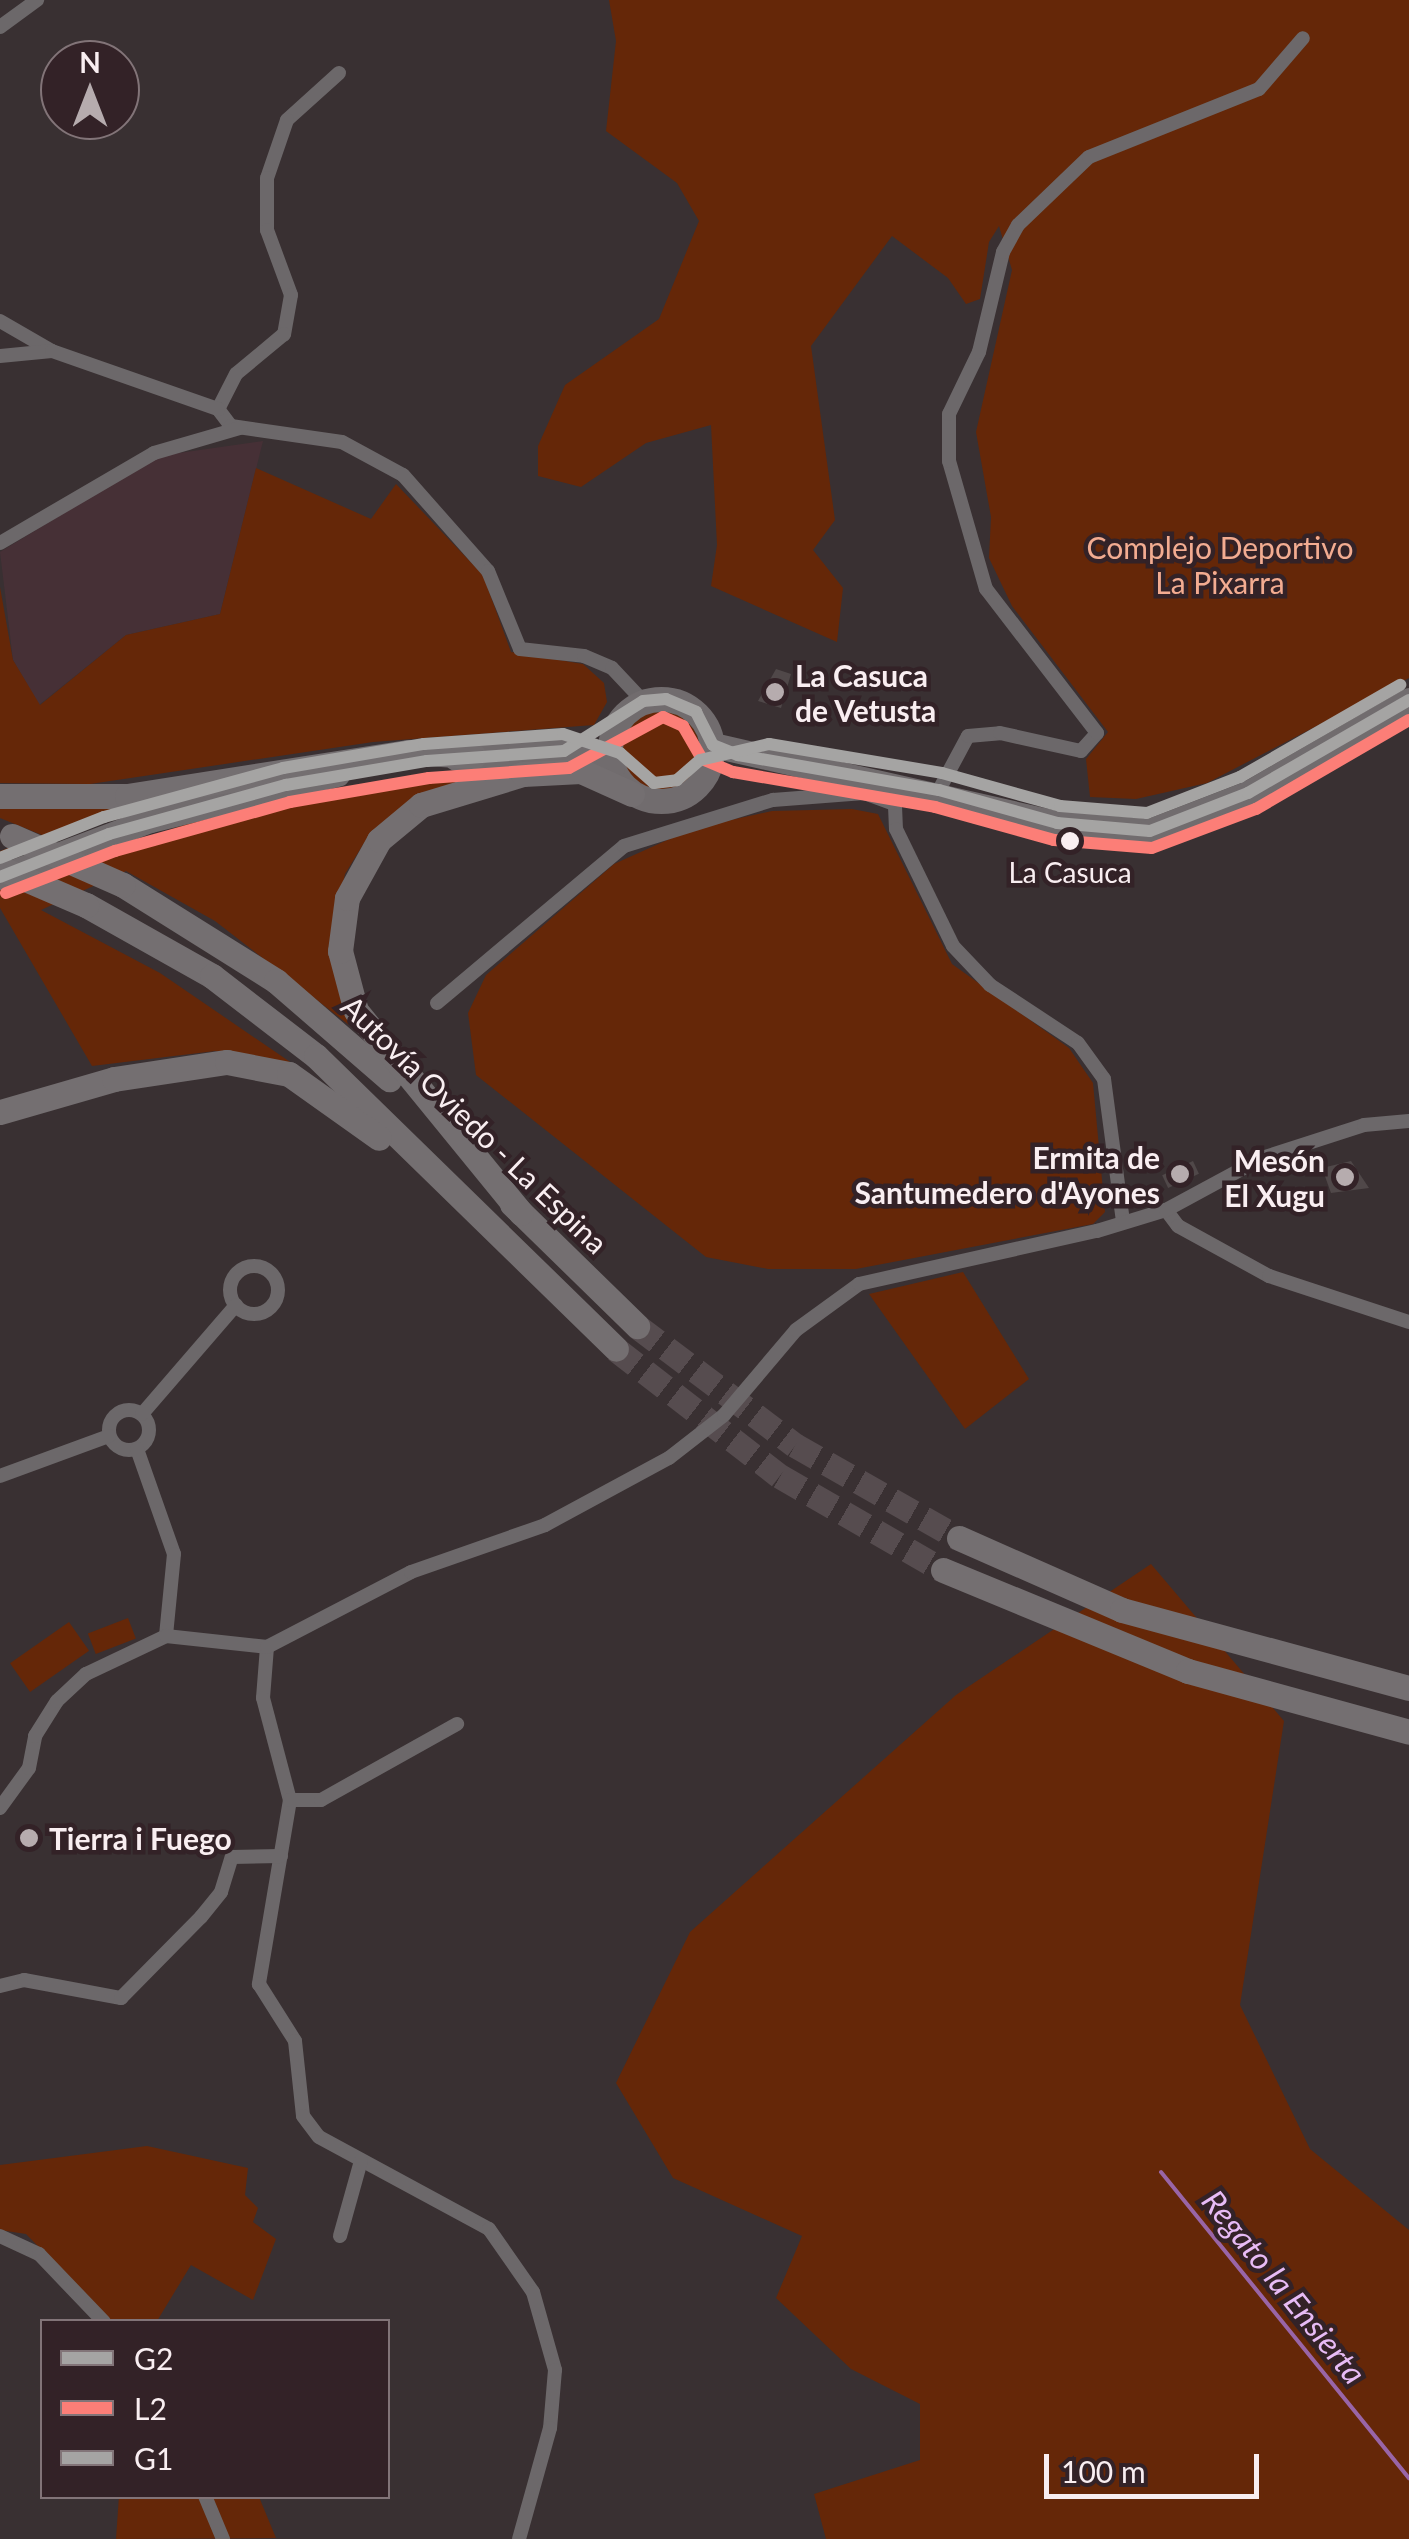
<!DOCTYPE html>
<meta charset="utf-8">
<style>
body{margin:0}
#map{position:relative;width:1409px;height:2539px;overflow:hidden;background:#393032;font-family:Lato,sans-serif}
div>[style]{position:absolute}
[style*='--x']{left:calc(var(--x)*1px);top:calc(var(--y)*1px);width:calc(var(--w)*1px);rotate:calc(var(--a)*1deg)}
.built>*{inset:0;background:#463036}
.green>*{inset:0;background:#652708;transform-origin:0 0}
.round{border-radius:50%}
.stream>*{height:4px;margin:-2px;padding:0 2px;transform-origin:2px;border-radius:2px;background:#9965a7}
.building>*{inset:0;background:#504849;transform-origin:0 0}
.motorway-tunnel>*{height:25px;margin-top:-12.5px;transform-origin:0;background:repeating-linear-gradient(90deg,#564c4f 0 25px,transparent 0 37px)}
.minor>*{height:14px;margin:-7px;padding:0 7px;transform-origin:7px;border-radius:7px;background:#6c686a}
.minor>.ring{margin:-7px;padding:0;box-sizing:content-box;background:none;border:14px solid #6c686a;border-radius:50%}
.trunk>*{height:25px;margin:-12.5px;padding:0 12.5px;transform-origin:12.5px;border-radius:12.5px;background:#716c6e}
.trunk>.ring{margin:-12.5px;padding:0;box-sizing:content-box;background:none;border:25px solid #716c6e;border-radius:50%}
.motorway>*{height:25px;margin:-12.5px;padding:0 12.5px;transform-origin:12.5px;border-radius:12.5px;background:#746f71}
.motorway-bridge>*{height:25px;margin:-12.5px;padding:0 12.5px;transform-origin:12.5px;border-radius:12.5px;background:#746f71}
.bus-1>*{height:12px;margin:-6px;padding:0 6px;transform-origin:6px;border-radius:6px;background:#a5a4a3}
.bus-2>*{height:12px;margin:-6px;padding:0 6px;transform-origin:6px;border-radius:6px;background:#fc7e77}
.bus-3>*{height:12px;margin:-6px;padding:0 6px;transform-origin:6px;border-radius:6px;background:#a5a4a3}
.dots>*{width:28px;height:28px;translate:-50% -50%;box-sizing:border-box;border:5px solid #332227;border-radius:50%}
span{translate:-50% -50%;white-space:nowrap;text-align:center;line-height:1.15;-webkit-text-stroke:9px #332227;paint-order:stroke}
.bus-label{font-size:28px;color:#f9eef1}
.park-label{font-size:30px;color:#f3ac91}
.poi-label{font-size:30px;color:#f9eef1;font-weight:700}
.left{translate:0 -50%;text-align:left}
.right{translate:-100% -50%;text-align:right}
.street-label{font-size:30px;color:#f9eef1}
.water-label{font-size:32px;color:#e7bbf5;font-style:italic}
.legend{position:absolute;left:40px;top:2319px;width:350px;height:180px;box-sizing:border-box;background:#332227;border:2px solid #827478;margin:0;padding:12px 18px;list-style:none;font-size:30px;color:#f9eef1}
.legend li{display:flex;align-items:center;gap:20px;height:50px}
.legend b{width:50px;border:2px solid #827478}
.north{position:absolute;left:40px;top:40px;width:100px;height:100px;box-sizing:border-box;background:#332227;border:2px solid #827478;border-radius:50%;rotate:0deg;font-size:28px;font-weight:700;line-height:40px;text-align:center;color:#f9eef1}
.north::after{content:'';display:block;margin:auto;width:35px;height:45px;background:#b6acae;clip-path:polygon(50% 0,100% 100%,50% 72%,0 100%)}
.scale{position:absolute;left:1044px;top:2454px;width:215px;height:45px;box-sizing:border-box;border:5px solid #f9eef1;border-top:0;padding-left:12px;font-size:30px;line-height:35px;white-space:nowrap;color:#f9eef1;-webkit-text-stroke:8px #332227;paint-order:stroke}
</style>
<div id="map">
<div class="built">
<div style="clip-path:polygon(263px 441px,220px 614px,126px 635px,39px 705px,13px 660px,0 552px,158px 456px)"></div>
</div>
<div class="green">
<div style="clip-path:polygon(609px 0,1409px 0,1409px 678px,1207px 783px,1136px 799px,1090px 797px,1086px 759px,1108px 732px,1012px 606px,989px 558px,991px 517px,976px 432px,1012px 270px,999px 226px,989px 242px,980px 299px,966px 304px,948px 278px,892px 236px,811px 346px,835px 520px,813px 550px,843px 588px,837px 642px,711px 586px,717px 545px,711px 425px,646px 443px,581px 487px,538px 476px,538px 446px,565px 385px,659px 319px,699px 221px,677px 183px,606px 131px,616px 41px)"></div>
<div style="clip-path:polygon(256px 468px,371px 519px,396px 484px,483px 575px,511px 652px,583px 664px,604px 683px,607px 702px,594px 725px,373px 742px,90px 784px,0 783px,0 587px,13px 660px,40px 705px,126px 635px,220px 614px)"></div>
<div class="round" style="left:618px;top:710px;width:82px;height:82px"></div>
<div style="clip-path:polygon(481px 774px,364px 843px,345px 874px,330px 943px,349px 1025px,215px 921px,126px 871px,41px 910px,160px 973px,296px 1066px,215px 1051px,92px 1066px,0 908px,0 889px,224px 811px,230px 820px,333px 793px)"></div>
<div style="clip-path:polygon(222px 790px,56px 836px,0 862px,0 851px,42px 835px,0 818px,0 804px)"></div>
<div style="clip-path:polygon(852px 809px,878px 814px,952px 964px,1069px 1048px,1093px 1083px,1105px 1212px,1093px 1224px,856px 1269px,768px 1269px,706px 1257px,476px 1075px,468px 1013px,486px 975px,614px 864px,694px 828px,772px 811px)"></div>
<div style="clip-path:polygon(963px 1272px,1029px 1379px,965px 1429px,869px 1294px)"></div>
<div style="clip-path:polygon(1151px 1564px,1284px 1721px,1240px 2005px,1310px 2149px,1409px 2230px,1409px 2539px,826px 2539px,814px 2494px,920px 2460px,920px 2404px,851px 2369px,776px 2298px,802px 2236px,673px 2178px,616px 2083px,690px 1932px,956px 1695px)"></div>
<div style="left:128px;top:1618px;width:22px;height:43px;rotate:69deg"></div>
<div style="left:69px;top:1622px;width:35px;height:72px;rotate:55deg"></div>
<div style="clip-path:polygon(147px 2146px,248px 2168px,245px 2195px,258px 2208px,253px 2222px,276px 2239px,253px 2300px,191px 2265px,157px 2321px,112px 2321px,26px 2234px,0 2230px,0 2165px)"></div>
<div style="clip-path:polygon(119px 2496px,259px 2497px,276px 2538px,116px 2539px)"></div>
</div>
<div class="stream">
<div style="--x:1161;--y:2172;--w:394;--a:51"></div>
</div>
<div class="building">
<div style="clip-path:polygon(776px 669px,791px 674px,781px 708px,758px 701px)"></div>
<div style="left:1193px;top:1161px;width:14px;height:34px;rotate:65deg"></div>
<div style="clip-path:polygon(1351px 1161px,1369px 1188px,1331px 1193px,1322px 1168px)"></div>
</div>
<div class="motorway-tunnel">
<div style="--x:637;--y:1326;--w:198;--a:37"></div>
<div style="--x:795;--y:1445;--w:189;--a:29.6"></div>
<div style="--x:616;--y:1349;--w:207;--a:37.8"></div>
<div style="--x:780;--y:1476;--w:188;--a:30"></div>
</div>
<div class="minor">
<div style="--x:0;--y:27;--w:46;--a:-36.1"></div>
<div style="--x:339;--y:73;--w:70;--a:137.9"></div>
<div style="--x:287;--y:120;--w:61;--a:109"></div>
<div style="--x:267;--y:178;--w:52;--a:90"></div>
<div style="--x:267;--y:230;--w:69;--a:69.7"></div>
<div style="--x:291;--y:295;--w:40;--a:100"></div>
<div style="--x:284;--y:334;--w:62;--a:140.2"></div>
<div style="--x:236;--y:374;--w:39;--a:117"></div>
<div style="--x:218;--y:409;--w:21;--a:53"></div>
<div style="--x:231;--y:426;--w:112;--a:8.2"></div>
<div style="--x:342;--y:442;--w:69;--a:28.4"></div>
<div style="--x:403;--y:475;--w:128;--a:48.5"></div>
<div style="--x:488;--y:571;--w:84;--a:67.7"></div>
<div style="--x:520;--y:649;--w:64;--a:6.2"></div>
<div style="--x:584;--y:656;--w:30;--a:23"></div>
<div style="--x:612;--y:668;--w:45;--a:46.8"></div>
<div style="--x:0;--y:321;--w:60;--a:30"></div>
<div style="--x:0;--y:356;--w:52;--a:-5.5"></div>
<div style="--x:52;--y:351;--w:176;--a:19.3"></div>
<div style="--x:0;--y:543;--w:178;--a:-30.3"></div>
<div style="--x:154;--y:453;--w:90;--a:-16.2"></div>
<div style="--x:894;--y:782;--w:47;--a:87.6"></div>
<div style="--x:896;--y:829;--w:130;--a:64"></div>
<div style="--x:953;--y:946;--w:54;--a:46.5"></div>
<div style="--x:990;--y:985;--w:105;--a:33.4"></div>
<div style="--x:1078;--y:1043;--w:44;--a:54.2"></div>
<div style="--x:1104;--y:1079;--w:144;--a:82.4"></div>
<div style="--x:939;--y:790;--w:61;--a:-61.8"></div>
<div style="--x:968;--y:736;--w:32;--a:-5"></div>
<div style="--x:1000;--y:733;--w:83;--a:12.5"></div>
<div style="--x:1081;--y:751;--w:24;--a:-48"></div>
<div style="--x:1097;--y:733;--w:182;--a:-127.6"></div>
<div style="--x:986;--y:589;--w:133;--a:-106.1"></div>
<div style="--x:949;--y:461;--w:47;--a:-90"></div>
<div style="--x:949;--y:414;--w:69;--a:-64.2"></div>
<div style="--x:979;--y:352;--w:103;--a:-76.5"></div>
<div style="--x:1003;--y:252;--w:31;--a:-61"></div>
<div style="--x:1018;--y:225;--w:98;--a:-43.8"></div>
<div style="--x:1089;--y:157;--w:183;--a:-21.8"></div>
<div style="--x:1259;--y:89;--w:67;--a:-49.2"></div>
<div style="--x:437;--y:1003;--w:244;--a:-40"></div>
<div style="--x:624;--y:846;--w:156;--a:-17.2"></div>
<div style="--x:773;--y:800;--w:91;--a:-4.4"></div>
<div style="--x:864;--y:793;--w:29;--a:20"></div>
<div style="--x:1166;--y:1210;--w:20;--a:53"></div>
<div style="--x:1178;--y:1226;--w:104;--a:28.8"></div>
<div style="--x:1269;--y:1276;--w:147;--a:18.2"></div>
<div class="ring" style="left:230px;top:1266px;width:34px;height:34px"></div>
<div class="ring" style="left:109px;top:1410px;width:26px;height:26px"></div>
<div style="--x:142;--y:1414;--w:144;--a:-49.2"></div>
<div style="--x:137;--y:1449;--w:111;--a:70.6"></div>
<div style="--x:174;--y:1554;--w:82;--a:95.6"></div>
<div style="--x:0;--y:1476;--w:116;--a:-20.2"></div>
<div style="--x:267;--y:1647;--w:51;--a:94.5"></div>
<div style="--x:263;--y:1698;--w:106;--a:75.2"></div>
<div style="--x:290;--y:1800;--w:187;--a:99.6"></div>
<div style="--x:259;--y:1984;--w:67;--a:57.7"></div>
<div style="--x:295;--y:2041;--w:75;--a:83.9"></div>
<div style="--x:303;--y:2116;--w:26;--a:53"></div>
<div style="--x:319;--y:2137;--w:193;--a:28.4"></div>
<div style="--x:489;--y:2229;--w:77;--a:55.1"></div>
<div style="--x:533;--y:2292;--w:81;--a:74.2"></div>
<div style="--x:555;--y:2370;--w:58;--a:94.9"></div>
<div style="--x:550;--y:2428;--w:115;--a:105.6"></div>
<div style="--x:290;--y:1800;--w:31;--a:0"></div>
<div style="--x:321;--y:1800;--w:156;--a:-29.2"></div>
<div style="--x:0;--y:1808;--w:49;--a:-54.1"></div>
<div style="--x:29;--y:1768;--w:33;--a:-79"></div>
<div style="--x:35;--y:1736;--w:41;--a:-57.8"></div>
<div style="--x:57;--y:1701;--w:40;--a:-43"></div>
<div style="--x:86;--y:1674;--w:89;--a:-25.4"></div>
<div style="--x:166;--y:1636;--w:102;--a:6.2"></div>
<div style="--x:267;--y:1647;--w:162;--a:-27.5"></div>
<div style="--x:411;--y:1572;--w:142;--a:-19.3"></div>
<div style="--x:545;--y:1525;--w:141;--a:-28.4"></div>
<div style="--x:669;--y:1458;--w:70;--a:-38"></div>
<div style="--x:724;--y:1415;--w:111;--a:-49.7"></div>
<div style="--x:796;--y:1330;--w:78;--a:-36.1"></div>
<div style="--x:859;--y:1284;--w:244;--a:-12.6"></div>
<div style="--x:1097;--y:1231;--w:72;--a:-16.9"></div>
<div style="--x:1166;--y:1210;--w:109;--a:-28.4"></div>
<div style="--x:1262;--y:1158;--w:107;--a:-17.9"></div>
<div style="--x:1364;--y:1125;--w:45;--a:-5.1"></div>
<div style="--x:0;--y:1986;--w:25;--a:-14"></div>
<div style="--x:24;--y:1980;--w:99;--a:10.5"></div>
<div style="--x:121;--y:1998;--w:114;--a:-45.4"></div>
<div style="--x:201;--y:1917;--w:32;--a:-51"></div>
<div style="--x:221;--y:1892;--w:37;--a:-73"></div>
<div style="--x:232;--y:1857;--w:49;--a:-1.2"></div>
<div style="--x:0;--y:2236;--w:43;--a:24.8"></div>
<div style="--x:39;--y:2254;--w:94;--a:46.3"></div>
<div style="--x:340;--y:2236;--w:78;--a:-74.4"></div>
<div style="--x:205;--y:2496;--w:47;--a:67.3"></div>
</div>
<div class="trunk">
<div class="ring" style="left:610px;top:699px;width:77px;height:77px"></div>
<div style="--x:713;--y:745;--w:353;--a:12.8"></div>
<div style="--x:1057;--y:823;--w:93;--a:4.9"></div>
<div style="--x:1150;--y:831;--w:105;--a:-21.2"></div>
<div style="--x:1248;--y:793;--w:186;--a:-30"></div>
<div style="--x:456;--y:758;--w:108;--a:-3.7"></div>
<div style="--x:564;--y:751;--w:51;--a:20.6"></div>
<div style="--x:0;--y:877;--w:160;--a:-20.8"></div>
<div style="--x:150;--y:820;--w:193;--a:-13.8"></div>
</div>
<div class="motorway">
<div style="--x:0;--y:796;--w:127;--a:0"></div>
<div style="--x:127;--y:796;--w:284;--a:-8.9"></div>
<div style="--x:408;--y:752;--w:66;--a:3.5"></div>
<div style="--x:123;--y:885;--w:181;--a:32.1"></div>
<div style="--x:276;--y:981;--w:150;--a:40.9"></div>
<div style="--x:86;--y:905;--w:145;--a:29.4"></div>
<div style="--x:212;--y:976;--w:131;--a:37.6"></div>
<div style="--x:316;--y:1056;--w:419;--a:44.3"></div>
<div style="--x:0;--y:1112;--w:119;--a:-16.1"></div>
<div style="--x:114;--y:1079;--w:114;--a:-8.6"></div>
<div style="--x:227;--y:1062;--w:63;--a:11"></div>
<div style="--x:289;--y:1074;--w:110;--a:35.4"></div>
<div style="--x:512;--y:1204;--w:175;--a:44.3"></div>
<div style="--x:521;--y:1213;--w:261;--a:-129.2"></div>
<div style="--x:356;--y:1011;--w:62;--a:-104.9"></div>
<div style="--x:340;--y:951;--w:53;--a:-82.5"></div>
<div style="--x:347;--y:898;--w:66;--a:-61.1"></div>
<div style="--x:379;--y:840;--w:55;--a:-39.8"></div>
<div style="--x:421;--y:805;--w:107;--a:-16.9"></div>
<div style="--x:523;--y:774;--w:58;--a:-3"></div>
<div style="--x:581;--y:771;--w:56;--a:24.3"></div>
<div style="--x:959;--y:1538;--w:178;--a:23.8"></div>
<div style="--x:1122;--y:1610;--w:297;--a:15.2"></div>
<div style="--x:943;--y:1570;--w:265;--a:22.4"></div>
<div style="--x:1188;--y:1671;--w:229;--a:15.4"></div>
</div>
<div class="motorway-bridge">
<div style="--x:12;--y:836;--w:121;--a:23.8"></div>
<div style="--x:0;--y:868;--w:94;--a:23.3"></div>
</div>
<div class="bus-1">
<div style="--x:0;--y:877;--w:117;--a:-21.5"></div>
<div style="--x:109;--y:834;--w:184;--a:-15.5"></div>
<div style="--x:286;--y:785;--w:143;--a:-9.7"></div>
<div style="--x:427;--y:761;--w:137;--a:-4.2"></div>
<div style="--x:564;--y:751;--w:93;--a:-32.3"></div>
<div style="--x:643;--y:701;--w:23;--a:-5"></div>
<div style="--x:666;--y:699;--w:33;--a:23"></div>
<div style="--x:696;--y:712;--w:37;--a:63"></div>
<div style="--x:713;--y:745;--w:27;--a:22"></div>
<div style="--x:738;--y:755;--w:204;--a:9.9"></div>
<div style="--x:939;--y:790;--w:123;--a:15.6"></div>
<div style="--x:1057;--y:823;--w:93;--a:4.9"></div>
<div style="--x:1150;--y:831;--w:105;--a:-21.2"></div>
<div style="--x:1248;--y:793;--w:186;--a:-30"></div>
</div>
<div class="bus-2">
<div style="--x:6;--y:893;--w:117;--a:-21.1"></div>
<div style="--x:115;--y:851;--w:182;--a:-15.6"></div>
<div style="--x:290;--y:802;--w:141;--a:-9.8"></div>
<div style="--x:429;--y:778;--w:140;--a:-4.1"></div>
<div style="--x:569;--y:768;--w:107;--a:-28.5"></div>
<div style="--x:663;--y:717;--w:22;--a:24"></div>
<div style="--x:683;--y:726;--w:38;--a:60"></div>
<div style="--x:702;--y:759;--w:34;--a:23"></div>
<div style="--x:733;--y:772;--w:205;--a:9.8"></div>
<div style="--x:935;--y:807;--w:123;--a:15.5"></div>
<div style="--x:1054;--y:840;--w:98;--a:4.7"></div>
<div style="--x:1152;--y:848;--w:111;--a:-20.6"></div>
<div style="--x:1256;--y:809;--w:177;--a:-30.2"></div>
</div>
<div class="bus-3">
<div style="--x:0;--y:858;--w:112;--a:-21.5"></div>
<div style="--x:104;--y:817;--w:186;--a:-15.3"></div>
<div style="--x:283;--y:768;--w:143;--a:-9.7"></div>
<div style="--x:424;--y:744;--w:139;--a:-4.1"></div>
<div style="--x:563;--y:734;--w:60;--a:18.4"></div>
<div style="--x:620;--y:753;--w:45;--a:41.4"></div>
<div style="--x:654;--y:783;--w:23;--a:-7"></div>
<div style="--x:677;--y:780;--w:30;--a:-41"></div>
<div style="--x:700;--y:760;--w:71;--a:-13.1"></div>
<div style="--x:769;--y:744;--w:175;--a:9.5"></div>
<div style="--x:942;--y:773;--w:123;--a:15.6"></div>
<div style="--x:1060;--y:806;--w:87;--a:4.6"></div>
<div style="--x:1147;--y:813;--w:100;--a:-21.2"></div>
<div style="--x:1240;--y:777;--w:185;--a:-29.9"></div>
</div>
<div class="dots">
<div style="left:775px;top:692px;background:#b6acae"></div>
<div style="left:1070px;top:841px;background:#f9eef1"></div>
<div style="left:1180px;top:1174px;background:#b6acae"></div>
<div style="left:1345px;top:1177px;background:#b6acae"></div>
<div style="left:29px;top:1838px;background:#b6acae"></div>
</div>
<div class="bus-label">
<span style="left:1070px;top:872px">La Casuca</span>
</div>
<div class="park-label">
<span style="left:1220px;top:564px">Complejo Deportivo<br>La Pixarra</span>
</div>
<div class="poi-label">
<span class="left" style="left:795px;top:692px">La Casuca<br>de Vetusta</span>
<span class="right" style="left:1160px;top:1174px">Ermita de<br>Santumedero d'Ayones</span>
<span class="right" style="left:1325px;top:1177px">Mesón<br>El Xugu</span>
<span class="left" style="left:49px;top:1838px">Tierra i Fuego</span>
</div>
<div class="street-label">
<span style="left:475px;top:1124px;rotate:44deg">Autovía Oviedo - La Espina</span>
</div>
<div class="water-label">
<span style="left:1284px;top:2287px;rotate:51deg">Regato la Ensierta</span>
</div>
<ul class="legend">
<li><b style="height:12px;background:#a5a4a3"></b>G2</li>
<li><b style="height:12px;background:#fc7e77"></b>L2</li>
<li><b style="height:12px;background:#a5a4a3"></b>G1</li>
</ul>
<div class="north">N</div>
<div class="scale">100 m</div>
</div>
